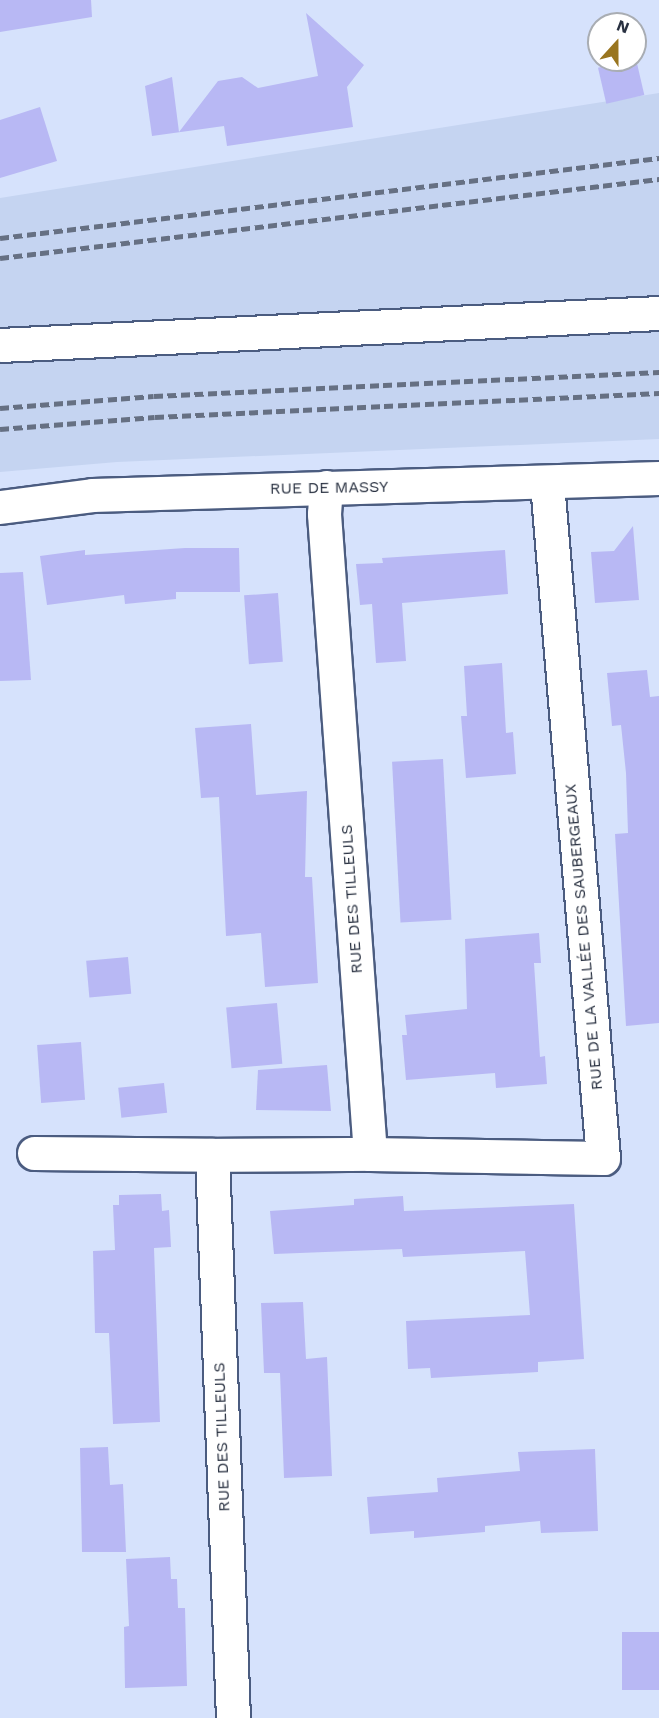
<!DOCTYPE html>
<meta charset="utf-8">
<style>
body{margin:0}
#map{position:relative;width:659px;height:1718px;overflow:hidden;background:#d6e2fc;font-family:"Work Sans",sans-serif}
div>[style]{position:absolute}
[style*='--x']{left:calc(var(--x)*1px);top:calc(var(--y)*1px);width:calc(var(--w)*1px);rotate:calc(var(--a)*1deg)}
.built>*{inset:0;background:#c5d4f1}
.building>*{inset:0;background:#b8b8f4;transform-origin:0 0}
.roads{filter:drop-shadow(2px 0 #4b5c80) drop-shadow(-2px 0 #4b5c80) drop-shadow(0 2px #4b5c80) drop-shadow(0 -2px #4b5c80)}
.minor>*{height:33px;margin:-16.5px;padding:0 16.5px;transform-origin:16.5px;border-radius:16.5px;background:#fff}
.rail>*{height:4.5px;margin-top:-2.25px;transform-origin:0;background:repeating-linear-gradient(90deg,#667083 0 9px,transparent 0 13.5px)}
span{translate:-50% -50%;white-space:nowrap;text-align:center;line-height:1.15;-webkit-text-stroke:4.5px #fff;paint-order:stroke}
.street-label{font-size:16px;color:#293141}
.north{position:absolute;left:587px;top:12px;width:60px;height:60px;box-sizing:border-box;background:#fff;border:2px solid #a9adb3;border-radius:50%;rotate:21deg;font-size:16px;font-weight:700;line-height:24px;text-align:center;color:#293141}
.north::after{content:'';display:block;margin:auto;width:21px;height:27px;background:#99751f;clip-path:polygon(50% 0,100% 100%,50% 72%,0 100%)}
</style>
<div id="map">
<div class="built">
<div style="clip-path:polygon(659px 93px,659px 439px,117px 462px,0 472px,0 198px)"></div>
</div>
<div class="building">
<div style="clip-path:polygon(0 0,91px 0,92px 17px,0 32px)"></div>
<div style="clip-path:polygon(306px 13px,364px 65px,347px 87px,353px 127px,227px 146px,224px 126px,152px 136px,145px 86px,172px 77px,179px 132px,218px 81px,242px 77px,258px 88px,318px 76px)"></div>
<div style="left:636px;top:59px;width:37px;height:39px;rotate:77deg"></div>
<div style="clip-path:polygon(40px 107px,57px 161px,0 178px,0 120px)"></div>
<div style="clip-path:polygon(633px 526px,639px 600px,595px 603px,591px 552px,614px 551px)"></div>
<div style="clip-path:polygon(185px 548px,239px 548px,240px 592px,176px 592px,176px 599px,125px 604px,124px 595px,47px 605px,40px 556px,85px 550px,85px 555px)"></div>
<div style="clip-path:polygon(505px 550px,508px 594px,402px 603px,406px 661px,376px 663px,372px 604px,360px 605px,356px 564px,383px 563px,382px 558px)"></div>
<div style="clip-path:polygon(23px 572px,31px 680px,0 681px,0 573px)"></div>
<div style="left:278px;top:593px;width:69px;height:34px;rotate:86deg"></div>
<div style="clip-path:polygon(502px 663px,506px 733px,513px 732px,516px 774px,466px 778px,461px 716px,467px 716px,464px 666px)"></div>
<div style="clip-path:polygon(647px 670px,650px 697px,659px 696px,659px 1023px,626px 1026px,615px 834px,628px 833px,626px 773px,621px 725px,612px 726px,607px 673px)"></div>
<div style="clip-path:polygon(251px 724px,256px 795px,307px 791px,305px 877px,312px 877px,318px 983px,265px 987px,261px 933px,226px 936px,219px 797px,201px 798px,195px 728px)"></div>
<div style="left:443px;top:759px;width:161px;height:51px;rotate:87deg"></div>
<div style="clip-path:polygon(539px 933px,541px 963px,534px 963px,540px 1057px,545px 1056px,547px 1084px,496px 1088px,495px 1073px,406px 1080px,402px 1035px,407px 1035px,405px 1015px,467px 1009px,465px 939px)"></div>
<div style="left:128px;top:957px;width:37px;height:42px;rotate:85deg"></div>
<div style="left:277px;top:1003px;width:61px;height:51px;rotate:85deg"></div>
<div style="left:81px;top:1042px;width:58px;height:44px;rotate:86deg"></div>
<div style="clip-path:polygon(327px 1065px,331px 1111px,256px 1110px,258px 1070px)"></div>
<div style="left:164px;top:1083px;width:30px;height:46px;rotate:84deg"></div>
<div style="clip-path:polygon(161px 1194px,162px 1211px,169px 1210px,171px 1247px,154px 1248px,160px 1422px,113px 1424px,109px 1333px,95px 1333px,93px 1251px,115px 1250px,113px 1205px,119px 1205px,119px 1195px)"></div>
<div style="clip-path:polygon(403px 1196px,404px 1211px,574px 1204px,584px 1359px,538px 1362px,538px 1372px,431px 1378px,430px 1368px,408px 1369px,406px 1321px,530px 1315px,525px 1251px,403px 1257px,402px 1249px,274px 1254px,270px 1211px,354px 1205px,354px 1199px)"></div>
<div style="clip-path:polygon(303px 1302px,306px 1359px,327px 1357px,332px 1476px,284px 1478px,280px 1373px,264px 1373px,261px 1303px)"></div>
<div style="clip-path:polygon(108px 1447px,110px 1485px,123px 1484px,126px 1552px,82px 1552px,80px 1448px)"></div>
<div style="clip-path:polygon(595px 1449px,598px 1531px,541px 1533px,540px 1521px,485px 1526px,485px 1532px,414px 1538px,414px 1531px,370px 1534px,367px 1497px,438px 1492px,437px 1478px,520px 1471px,518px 1452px)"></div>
<div style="clip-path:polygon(170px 1557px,171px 1579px,177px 1579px,178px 1608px,185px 1608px,187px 1686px,125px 1688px,124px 1627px,129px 1626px,126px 1559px)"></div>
<div style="left:659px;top:1632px;width:58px;height:37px;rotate:90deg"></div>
</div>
<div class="roads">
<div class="minor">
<div style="--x:0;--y:345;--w:660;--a:-2.78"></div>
<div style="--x:0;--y:507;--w:93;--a:-7.4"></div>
<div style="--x:92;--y:495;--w:567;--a:-1.72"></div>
<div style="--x:34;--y:1153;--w:178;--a:0.6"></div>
<div style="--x:370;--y:1154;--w:233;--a:1"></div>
<div style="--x:603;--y:1158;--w:677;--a:-94.74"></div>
<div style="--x:233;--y:1718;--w:563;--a:-92.14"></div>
<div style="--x:212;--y:1155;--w:158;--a:-0.4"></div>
<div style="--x:370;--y:1154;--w:642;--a:-94.11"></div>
<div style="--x:324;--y:514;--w:27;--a:-86"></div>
</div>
</div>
<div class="rail">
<div style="--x:0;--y:238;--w:664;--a:-6.92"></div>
<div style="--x:0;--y:258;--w:664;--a:-6.84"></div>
<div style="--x:0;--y:408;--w:154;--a:-4.5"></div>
<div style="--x:154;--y:396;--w:506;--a:-2.72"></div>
<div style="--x:0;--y:429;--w:155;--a:-4.4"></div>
<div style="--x:155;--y:417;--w:505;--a:-2.73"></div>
</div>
<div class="street-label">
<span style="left:329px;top:488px;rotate:-1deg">RUE DE MASSY</span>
<span style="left:352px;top:899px;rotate:-94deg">RUE DES TILLEULS</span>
<span style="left:584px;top:937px;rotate:-95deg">RUE DE LA VALLÉE DES SAUBERGEAUX</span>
<span style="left:222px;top:1437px;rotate:-92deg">RUE DES TILLEULS</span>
</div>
<div class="north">N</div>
</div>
